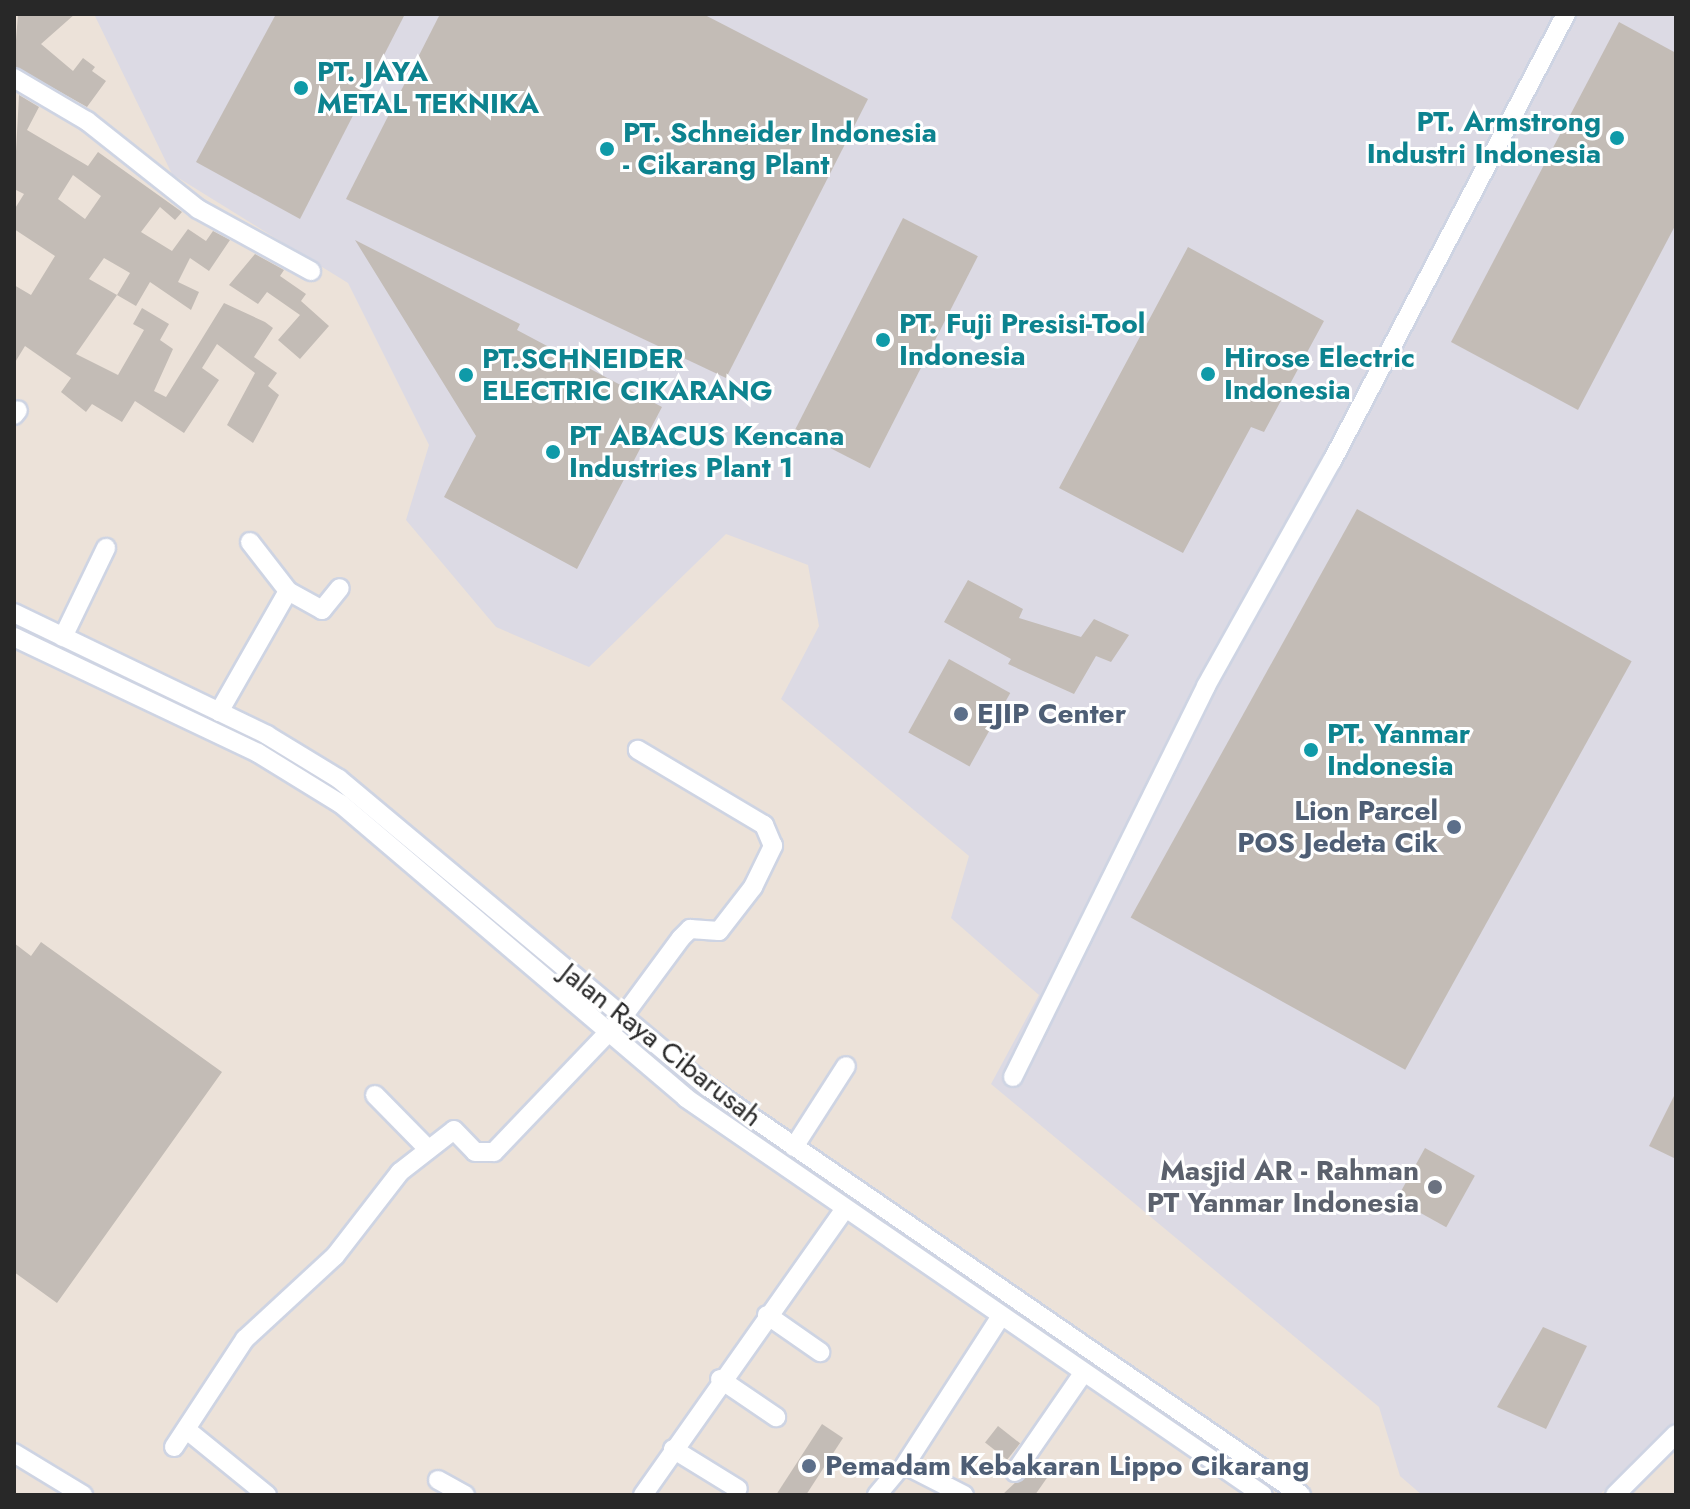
<!DOCTYPE html>
<style>
body{margin:0}
#map{position:relative;width:1690px;height:1509px;overflow:hidden;background:#ece2d9;font-family:Jost,sans-serif}
div>[style]{position:absolute}
[style*='--x']{left:calc(var(--x)*1px);top:calc(var(--y)*1px);width:calc(var(--w)*1px);rotate:calc(var(--a)*1deg)}
.industrial>*{inset:0;background:#dcdae4}
.building>*{inset:0;background:#c3bcb6;transform-origin:0 0}
.roads{filter:drop-shadow(2px 0 #ced4e3) drop-shadow(-2px 0 #ced4e3) drop-shadow(0 2px #ced4e3) drop-shadow(0 -2px #ced4e3)}
.minor>*{height:18px;margin:-9px;padding:0 9px;transform-origin:9px;border-radius:9px;background:#fff}
.dots>*{width:22px;height:22px;translate:-50% -50%;box-sizing:border-box;border:4px solid #fff;border-radius:50%}
span{translate:-50% -50%;white-space:nowrap;text-align:center;line-height:1.15;-webkit-text-stroke:6px #fff;paint-order:stroke}
.culture-label{font-size:28px;color:#0d838f;font-weight:700}
.left{translate:0 -50%;text-align:left}
.right{translate:-100% -50%;text-align:right}
.service-label{font-size:28px;color:#4e5e75;font-weight:700}
.street-label{font-size:28px;color:#282828}
.worship-label{font-size:28px;color:#5b616d;font-weight:700}
.frame{position:absolute;inset:0;border:16px solid #282828;pointer-events:none}
</style>
<div id="map">
<div class="industrial">
<div style="clip-path:polygon(94px 14px,1676px 14px,1676px 1429px,1599px 1495px,1422px 1495px,1400px 1476px,1379px 1407px,991px 1084px,1039px 995px,951px 918px,969px 856px,781px 699px,819px 626px,808px 565px,726px 534px,589px 667px,496px 627px,406px 520px,429px 445px,348px 283px,172px 174px)"></div>
</div>
<div class="building">
<div style="clip-path:polygon(18px 14px,75px 14px,41px 44px,73px 71px,83px 58px,95px 67px,92px 71px,106px 81px,87px 107px,14px 66px)"></div>
<div style="clip-path:polygon(276px 14px,405px 14px,300px 219px,196px 162px)"></div>
<div style="clip-path:polygon(440px 14px,703px 14px,868px 99px,726px 378px,346px 199px)"></div>
<div style="clip-path:polygon(1619px 22px,1676px 53px,1676px 224px,1578px 410px,1451px 342px)"></div>
<div style="clip-path:polygon(evenodd,19px 95px,39px 107px,27px 130px,88px 166px,98px 152px,182px 212px,175px 220px,160px 207px,141px 232px,172px 251px,188px 229px,206px 241px,213px 231px,230px 240px,209px 271px,190px 258px,178px 282px,199px 292px,191px 310px,150px 282px,136px 306px,117px 295px,130px 273px,104px 258px,89px 279px,117px 295px,76px 354px,118px 375px,144px 330px,133px 324px,142px 308px,169px 324px,160px 340px,173px 349px,154px 391px,166px 397px,224px 303px,265px 322px,273px 328px,254px 357px,277px 373px,268px 386px,279px 395px,253px 443px,227px 425px,255px 373px,217px 344px,202px 368px,219px 380px,184px 433px,135px 401px,122px 422px,92px 404px,86px 412px,61px 392px,71px 378px,25px 346px,14px 364px,14px 285px,31px 295px,55px 256px,14px 229px,14px 210px,24px 194px,14px 189px,19px 95px,73px 175px,101px 196px,85px 219px,58px 199px,73px 175px)"></div>
<div style="left:903px;top:218px;width:84px;height:238px;rotate:27deg"></div>
<div style="clip-path:polygon(355px 240px,520px 324px,517px 330px,662px 407px,577px 569px,444px 497px,476px 436px)"></div>
<div style="clip-path:polygon(1188px 247px,1324px 321px,1264px 432px,1251px 427px,1183px 553px,1059px 488px)"></div>
<div style="clip-path:polygon(255px 254px,284px 270px,280px 276px,306px 294px,301px 301px,329px 326px,300px 359px,278px 340px,300px 315px,267px 292px,258px 304px,229px 285px)"></div>
<div style="left:1357px;top:509px;width:314px;height:467px;rotate:29deg"></div>
<div style="clip-path:polygon(968px 580px,1023px 609px,1019px 618px,1081px 637px,1094px 619px,1129px 635px,1111px 662px,1096px 656px,1074px 694px,1008px 664px,1011px 659px,944px 622px)"></div>
<div style="left:949px;top:659px;width:70px;height:84px;rotate:29deg"></div>
<div style="clip-path:polygon(41px 942px,222px 1072px,57px 1303px,14px 1272px,14px 943px,31px 956px)"></div>
<div style="clip-path:polygon(1676px 1092px,1676px 1159px,1649px 1146px)"></div>
<div style="left:1425px;top:1148px;width:57px;height:59px;rotate:29deg"></div>
<div style="clip-path:polygon(1543px 1327px,1587px 1346px,1546px 1429px,1497px 1407px)"></div>
<div style="clip-path:polygon(822px 1424px,843px 1438px,806px 1495px,776px 1495px)"></div>
<div style="left:998px;top:1426px;width:28px;height:21px;rotate:38deg"></div>
<div style="clip-path:polygon(1034px 1465px,1049px 1475px,1035px 1495px,1002px 1495px)"></div>
</div>
<div class="roads">
<div class="minor">
<div style="--x:14;--y:78;--w:85;--a:30.5"></div>
<div style="--x:87;--y:121;--w:142;--a:38.4"></div>
<div style="--x:198;--y:209;--w:129;--a:28.8"></div>
<div style="--x:14;--y:415;--w:6;--a:-51"></div>
<div style="--x:250;--y:542;--w:62;--a:52.2"></div>
<div style="--x:14;--y:613;--w:281;--a:25.7"></div>
<div style="--x:267;--y:735;--w:84;--a:31.4"></div>
<div style="--x:339;--y:779;--w:481;--a:39.9"></div>
<div style="--x:708;--y:1087;--w:720;--a:34.53"></div>
<div style="--x:14;--y:637;--w:270;--a:25.4"></div>
<div style="--x:258;--y:753;--w:97;--a:31.6"></div>
<div style="--x:341;--y:804;--w:453;--a:40.4"></div>
<div style="--x:686;--y:1098;--w:700;--a:34.53"></div>
<div style="--x:63;--y:637;--w:99;--a:-64.2"></div>
<div style="--x:219;--y:712;--w:139;--a:-60.3"></div>
<div style="--x:288;--y:591;--w:39;--a:29"></div>
<div style="--x:322;--y:610;--w:28;--a:-51"></div>
<div style="--x:1013;--y:1077;--w:436;--a:-63.7"></div>
<div style="--x:1206;--y:686;--w:258;--a:-60.8"></div>
<div style="--x:1332;--y:461;--w:505;--a:-62.37"></div>
<div style="--x:375;--y:1095;--w:76;--a:45.5"></div>
<div style="--x:794;--y:1147;--w:96;--a:-57.3"></div>
<div style="--x:767;--y:1315;--w:65;--a:34.9"></div>
<div style="--x:720;--y:1379;--w:68;--a:34.2"></div>
<div style="--x:187;--y:1430;--w:103;--a:39.1"></div>
<div style="--x:174;--y:1447;--w:129;--a:-56.7"></div>
<div style="--x:245;--y:1339;--w:122;--a:-42.7"></div>
<div style="--x:335;--y:1256;--w:106;--a:-52.3"></div>
<div style="--x:400;--y:1172;--w:68;--a:-37.9"></div>
<div style="--x:454;--y:1130;--w:30;--a:46"></div>
<div style="--x:475;--y:1152;--w:19;--a:0"></div>
<div style="--x:494;--y:1152;--w:185;--a:-46.3"></div>
<div style="--x:622;--y:1018;--w:99;--a:-53.6"></div>
<div style="--x:681;--y:938;--w:13;--a:-45"></div>
<div style="--x:690;--y:929;--w:29;--a:4"></div>
<div style="--x:719;--y:931;--w:56;--a:-52.3"></div>
<div style="--x:753;--y:887;--w:46;--a:-64"></div>
<div style="--x:773;--y:846;--w:23;--a:-113"></div>
<div style="--x:764;--y:825;--w:147;--a:-149.2"></div>
<div style="--x:673;--y:1449;--w:76;--a:31.6"></div>
<div style="--x:14;--y:1453;--w:81;--a:31.3"></div>
<div style="--x:1015;--y:1472;--w:121;--a:-55.4"></div>
<div style="--x:438;--y:1480;--w:31;--a:29"></div>
<div style="--x:643;--y:1495;--w:350;--a:-54.8"></div>
<div style="--x:877;--y:1495;--w:31;--a:-50"></div>
<div style="--x:964;--y:1495;--w:66;--a:-153"></div>
<div style="--x:905;--y:1465;--w:177;--a:-57.2"></div>
<div style="--x:1615;--y:1495;--w:86;--a:-45"></div>
</div>
</div>
<div class="dots">
<div style="left:301px;top:88px;background:#0f9aa8"></div>
<div style="left:1617px;top:138px;background:#0f9aa8"></div>
<div style="left:607px;top:149px;background:#0f9aa8"></div>
<div style="left:883px;top:340px;background:#0f9aa8"></div>
<div style="left:1208px;top:374px;background:#0f9aa8"></div>
<div style="left:466px;top:375px;background:#0f9aa8"></div>
<div style="left:553px;top:452px;background:#0f9aa8"></div>
<div style="left:961px;top:714px;background:#5c6f8a"></div>
<div style="left:1311px;top:750px;background:#0f9aa8"></div>
<div style="left:1454px;top:827px;background:#5c6f8a"></div>
<div style="left:1435px;top:1187px;background:#6b7280"></div>
<div style="left:809px;top:1466px;background:#5c6f8a"></div>
</div>
<div class="culture-label">
<span class="left" style="left:317px;top:88px">PT. JAYA<br>METAL TEKNIKA</span>
<span class="right" style="left:1601px;top:138px">PT. Armstrong<br>Industri Indonesia</span>
<span class="left" style="left:623px;top:149px">PT. Schneider Indonesia<br>- Cikarang Plant</span>
<span class="left" style="left:899px;top:340px">PT. Fuji Presisi-Tool<br>Indonesia</span>
<span class="left" style="left:1224px;top:374px">Hirose Electric<br>Indonesia</span>
<span class="left" style="left:482px;top:375px">PT.SCHNEIDER<br>ELECTRIC CIKARANG</span>
<span class="left" style="left:569px;top:452px">PT ABACUS Kencana<br>Industries Plant 1</span>
<span class="left" style="left:1327px;top:750px">PT. Yanmar<br>Indonesia</span>
</div>
<div class="service-label">
<span class="left" style="left:977px;top:714px">EJIP Center</span>
<span class="right" style="left:1438px;top:827px">Lion Parcel<br>POS Jedeta Cik</span>
<span class="left" style="left:825px;top:1466px">Pemadam Kebakaran Lippo Cikarang</span>
</div>
<div class="street-label">
<span style="left:661px;top:1045px;rotate:38deg">Jalan Raya Cibarusah</span>
</div>
<div class="worship-label">
<span class="right" style="left:1419px;top:1187px">Masjid AR - Rahman<br>PT Yanmar Indonesia</span>
</div>
<div class="frame"></div>
</div>
